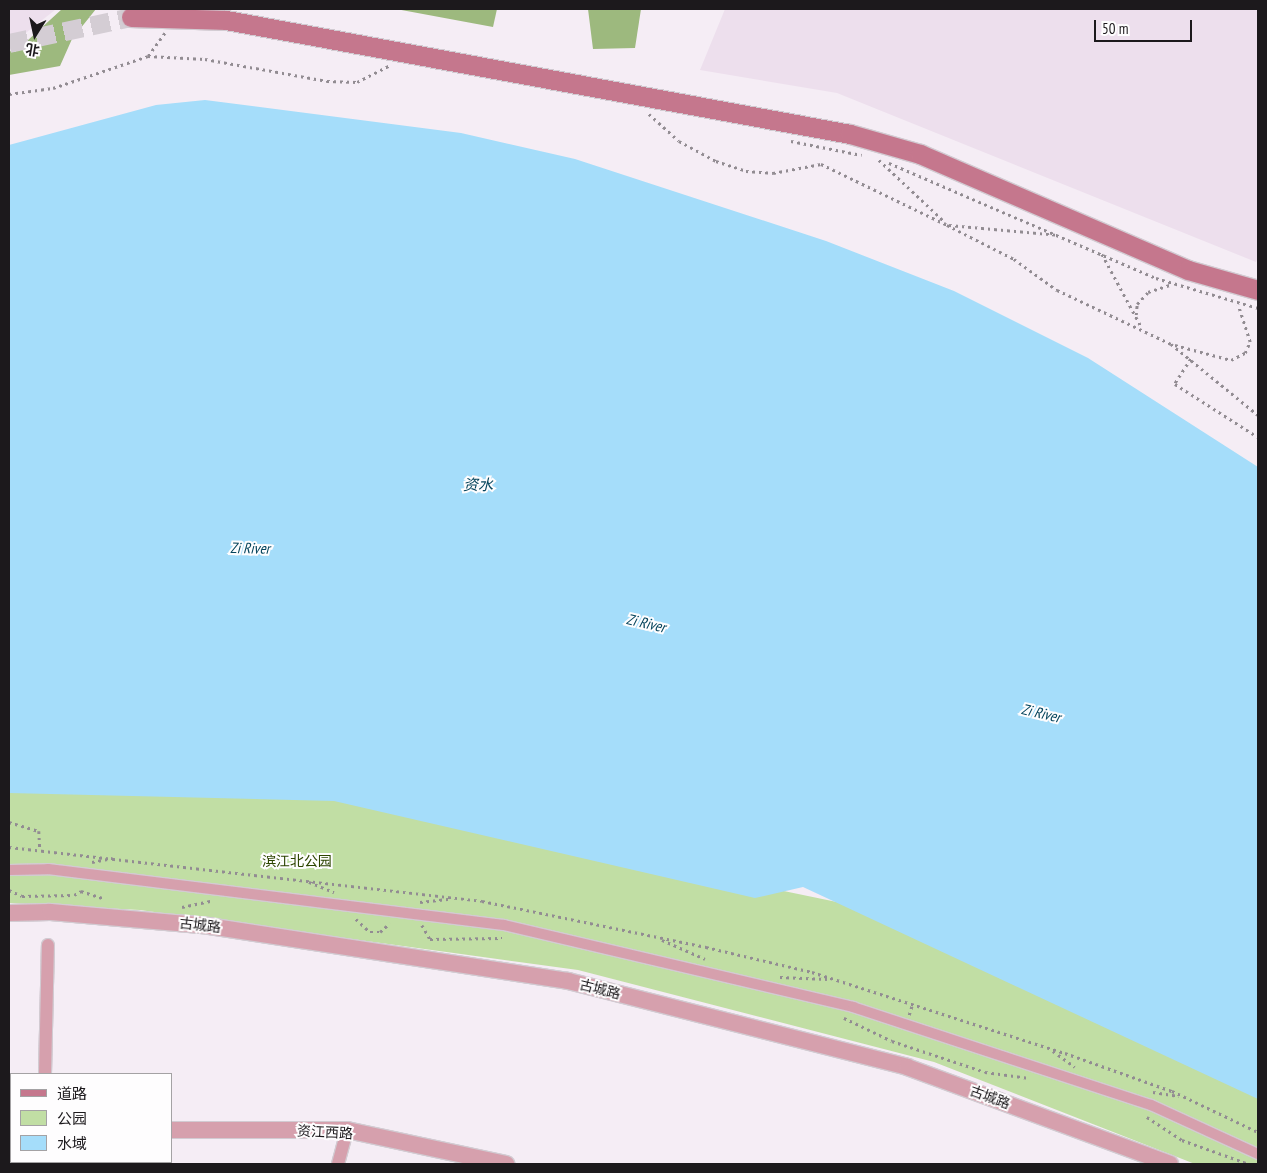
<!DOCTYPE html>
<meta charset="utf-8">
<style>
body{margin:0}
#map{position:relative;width:1267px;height:1173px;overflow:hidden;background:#f5edf5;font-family:"PT Sans Narrow","Noto Sans SC",sans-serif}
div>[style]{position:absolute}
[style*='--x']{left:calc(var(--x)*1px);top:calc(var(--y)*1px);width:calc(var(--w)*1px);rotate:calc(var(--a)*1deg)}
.built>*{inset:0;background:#eddfed}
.green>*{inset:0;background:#c1dea4}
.forest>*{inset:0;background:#9db97e}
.water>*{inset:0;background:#a5ddfa}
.secondary-tunnel>*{height:19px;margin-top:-9.5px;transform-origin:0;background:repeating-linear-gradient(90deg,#d4cdd4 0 19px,transparent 0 28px)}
.path>*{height:2.5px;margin-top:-1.25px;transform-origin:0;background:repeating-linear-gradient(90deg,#928c92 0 2.5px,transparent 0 6.5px)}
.roads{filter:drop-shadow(1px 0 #d2cbd2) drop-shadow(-1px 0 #d2cbd2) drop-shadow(0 1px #d2cbd2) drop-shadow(0 -1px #d2cbd2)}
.pedestrian>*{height:10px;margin:-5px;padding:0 5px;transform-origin:5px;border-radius:5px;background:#d6a0ad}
.minor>*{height:12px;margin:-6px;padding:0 6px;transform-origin:6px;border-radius:6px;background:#d6a0ad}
.tertiary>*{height:16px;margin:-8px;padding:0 8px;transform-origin:8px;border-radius:8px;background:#d6a0ad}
.secondary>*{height:19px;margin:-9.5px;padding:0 9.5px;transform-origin:9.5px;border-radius:9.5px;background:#c5778d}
span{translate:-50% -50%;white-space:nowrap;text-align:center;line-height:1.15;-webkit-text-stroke:4px #fefdfe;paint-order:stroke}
.park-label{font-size:14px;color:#2c4400}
.street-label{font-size:14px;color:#1c191c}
.water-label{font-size:15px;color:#05445c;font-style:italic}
.frame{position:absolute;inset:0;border:10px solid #1c191c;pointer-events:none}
.legend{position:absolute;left:10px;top:1073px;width:162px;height:90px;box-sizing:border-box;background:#fefdfe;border:1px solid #a4a2a4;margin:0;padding:6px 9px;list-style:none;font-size:15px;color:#1c191c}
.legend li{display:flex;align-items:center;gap:10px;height:25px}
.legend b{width:25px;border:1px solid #a4a2a4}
.north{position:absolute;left:10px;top:10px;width:50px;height:50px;-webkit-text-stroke:4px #fefdfe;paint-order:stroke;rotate:190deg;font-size:14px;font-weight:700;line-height:20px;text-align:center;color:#1c191c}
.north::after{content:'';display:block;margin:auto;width:18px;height:22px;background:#1c191c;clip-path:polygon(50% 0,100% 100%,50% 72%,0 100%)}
.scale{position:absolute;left:1094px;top:20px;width:98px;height:22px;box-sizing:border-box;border:2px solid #1c191c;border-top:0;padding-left:6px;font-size:15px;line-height:18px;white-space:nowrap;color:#1c191c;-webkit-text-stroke:4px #fefdfe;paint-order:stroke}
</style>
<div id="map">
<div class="built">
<div style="clip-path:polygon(9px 9px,55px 9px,55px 10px,13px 43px,9px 42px)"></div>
<div style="clip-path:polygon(725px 9px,1258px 9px,1258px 257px,1256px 262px,837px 93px,700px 70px)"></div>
</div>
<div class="green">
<div style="clip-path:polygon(9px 781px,304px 792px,914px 918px,1258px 1093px,1258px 1164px,1195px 1164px,934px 1062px,578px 970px,140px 910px,9px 903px)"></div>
</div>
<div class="forest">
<div style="clip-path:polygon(62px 9px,96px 9px,72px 39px,60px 66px,9px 75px,9px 51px,15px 52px)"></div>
<div style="clip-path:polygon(396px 9px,497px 9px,493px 27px)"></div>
<div style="clip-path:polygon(588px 9px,641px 9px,635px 48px,593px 49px)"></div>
</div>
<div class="water">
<div style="clip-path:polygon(205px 100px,461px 133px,575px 159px,826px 241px,954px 291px,1088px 358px,1258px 467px,1258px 1099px,803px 887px,755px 898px,334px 801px,9px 793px,9px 145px,156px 105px)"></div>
</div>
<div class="secondary-tunnel">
<div style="--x:9;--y:43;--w:125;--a:-12"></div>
</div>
<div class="path">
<div style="--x:148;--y:56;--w:57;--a:3"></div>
<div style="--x:205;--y:59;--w:124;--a:10.2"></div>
<div style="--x:327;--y:81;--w:30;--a:2"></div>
<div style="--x:357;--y:82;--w:36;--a:-27"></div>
<div style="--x:9;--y:94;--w:44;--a:-7.8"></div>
<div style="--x:53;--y:88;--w:100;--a:-18.6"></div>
<div style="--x:148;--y:56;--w:29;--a:-54"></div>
<div style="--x:649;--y:114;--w:40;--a:42"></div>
<div style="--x:679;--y:141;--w:42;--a:28.4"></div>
<div style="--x:716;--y:161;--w:32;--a:18"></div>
<div style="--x:746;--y:171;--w:27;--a:4"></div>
<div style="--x:773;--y:173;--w:49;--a:-10.6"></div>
<div style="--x:821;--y:164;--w:140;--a:25.8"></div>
<div style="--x:947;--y:225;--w:75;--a:26.9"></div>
<div style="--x:1014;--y:259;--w:53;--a:35.8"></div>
<div style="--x:1057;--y:290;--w:126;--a:25.3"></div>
<div style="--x:1171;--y:344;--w:112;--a:39.2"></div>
<div style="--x:791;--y:141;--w:72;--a:11.2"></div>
<div style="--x:879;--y:160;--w:91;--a:43.2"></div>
<div style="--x:889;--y:163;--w:291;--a:23.3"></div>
<div style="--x:1156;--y:278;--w:106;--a:16.4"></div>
<div style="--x:949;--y:225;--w:109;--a:5.2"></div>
<div style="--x:1102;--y:254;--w:84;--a:61.6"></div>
<div style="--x:1136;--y:315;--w:11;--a:-85"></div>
<div style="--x:1137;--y:304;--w:16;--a:-47"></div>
<div style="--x:1148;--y:292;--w:25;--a:-18"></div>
<div style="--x:1175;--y:345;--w:58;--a:15"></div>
<div style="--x:1231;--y:360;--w:16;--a:-27"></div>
<div style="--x:1245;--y:353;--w:12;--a:-66"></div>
<div style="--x:1250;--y:342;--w:39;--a:-108"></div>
<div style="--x:1191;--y:359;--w:30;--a:123"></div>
<div style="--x:1175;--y:384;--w:98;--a:32.6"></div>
<div style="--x:9;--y:822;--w:31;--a:17"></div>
<div style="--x:39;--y:831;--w:17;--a:87"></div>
<div style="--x:9;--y:847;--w:476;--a:6.5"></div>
<div style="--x:482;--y:901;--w:229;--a:11.6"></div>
<div style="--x:706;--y:947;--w:109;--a:13.3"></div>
<div style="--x:812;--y:972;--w:266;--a:17.8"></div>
<div style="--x:1065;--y:1053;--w:114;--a:19.6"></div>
<div style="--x:1172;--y:1091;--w:95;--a:25.5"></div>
<div style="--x:92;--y:862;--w:21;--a:-11"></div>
<div style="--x:309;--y:882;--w:27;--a:22"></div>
<div style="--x:9;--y:890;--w:14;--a:25"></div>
<div style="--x:22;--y:896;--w:52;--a:-1.1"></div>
<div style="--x:74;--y:895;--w:8;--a:-30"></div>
<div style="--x:81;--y:891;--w:25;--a:18"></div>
<div style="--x:420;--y:902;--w:30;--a:-6"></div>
<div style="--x:182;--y:907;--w:30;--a:-12"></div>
<div style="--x:356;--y:919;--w:19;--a:43"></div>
<div style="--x:370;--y:932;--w:10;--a:0"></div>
<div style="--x:380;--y:932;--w:13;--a:-42"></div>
<div style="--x:422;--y:925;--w:16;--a:60"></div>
<div style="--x:430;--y:939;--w:72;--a:-0.8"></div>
<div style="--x:662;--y:940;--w:47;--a:23.8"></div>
<div style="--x:780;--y:977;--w:47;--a:2.4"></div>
<div style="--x:909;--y:1015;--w:10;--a:-73"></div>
<div style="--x:844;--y:1018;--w:53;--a:25.6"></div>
<div style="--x:892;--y:1041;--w:98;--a:18.4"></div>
<div style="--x:985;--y:1072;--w:45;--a:7.6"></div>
<div style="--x:1053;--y:1051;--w:27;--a:36"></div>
<div style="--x:1153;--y:1092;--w:26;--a:9"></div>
<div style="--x:1147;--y:1117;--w:42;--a:33.3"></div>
<div style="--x:1182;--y:1140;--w:71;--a:19.7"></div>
</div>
<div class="roads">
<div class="pedestrian">
<div style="--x:9;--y:870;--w:39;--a:-1"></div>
<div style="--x:48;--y:869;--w:459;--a:7"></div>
<div style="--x:504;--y:925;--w:359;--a:13.2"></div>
<div style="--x:853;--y:1007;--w:314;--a:18.2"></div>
<div style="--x:1151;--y:1105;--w:118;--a:24.6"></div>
<div style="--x:9;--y:1129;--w:2;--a:0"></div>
</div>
<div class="minor">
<div style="--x:45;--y:1074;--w:129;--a:-88.7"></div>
<div style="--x:338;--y:1164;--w:35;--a:-75"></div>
</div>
<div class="tertiary">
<div style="--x:9;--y:913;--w:41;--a:-1.4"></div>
<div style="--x:50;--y:912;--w:160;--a:5"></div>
<div style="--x:209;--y:926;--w:363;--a:8.7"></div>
<div style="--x:568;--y:981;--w:350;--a:14.2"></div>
<div style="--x:907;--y:1067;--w:280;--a:20.2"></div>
<div style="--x:171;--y:1130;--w:176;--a:0"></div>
<div style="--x:347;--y:1130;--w:163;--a:12.1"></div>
<div style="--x:43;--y:1164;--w:2;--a:-90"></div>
</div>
<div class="secondary">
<div style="--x:131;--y:17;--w:95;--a:1.8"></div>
<div style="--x:226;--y:20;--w:634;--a:10.35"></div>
<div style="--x:850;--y:134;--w:73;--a:15.9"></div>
<div style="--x:920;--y:154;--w:292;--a:23.4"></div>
<div style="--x:1188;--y:270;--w:73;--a:15.9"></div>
</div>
</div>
<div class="park-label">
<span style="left:297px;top:861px">滨江北公园</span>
</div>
<div class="street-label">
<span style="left:200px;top:925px;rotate:6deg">古城路</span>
<span style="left:600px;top:989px;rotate:14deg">古城路</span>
<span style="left:990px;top:1097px;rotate:20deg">古城路</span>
<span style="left:325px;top:1132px;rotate:3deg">资江西路</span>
</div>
<div class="water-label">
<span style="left:478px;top:485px">资水</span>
<span style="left:250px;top:548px;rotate:1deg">Zi River</span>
<span style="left:646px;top:623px;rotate:13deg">Zi River</span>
<span style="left:1041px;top:713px;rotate:13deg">Zi River</span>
</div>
<div class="frame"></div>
<ul class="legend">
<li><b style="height:6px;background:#c5778d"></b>道路</li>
<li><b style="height:14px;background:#c1dea4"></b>公园</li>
<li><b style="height:14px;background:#a5ddfa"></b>水域</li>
</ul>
<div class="north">北</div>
<div class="scale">50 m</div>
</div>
